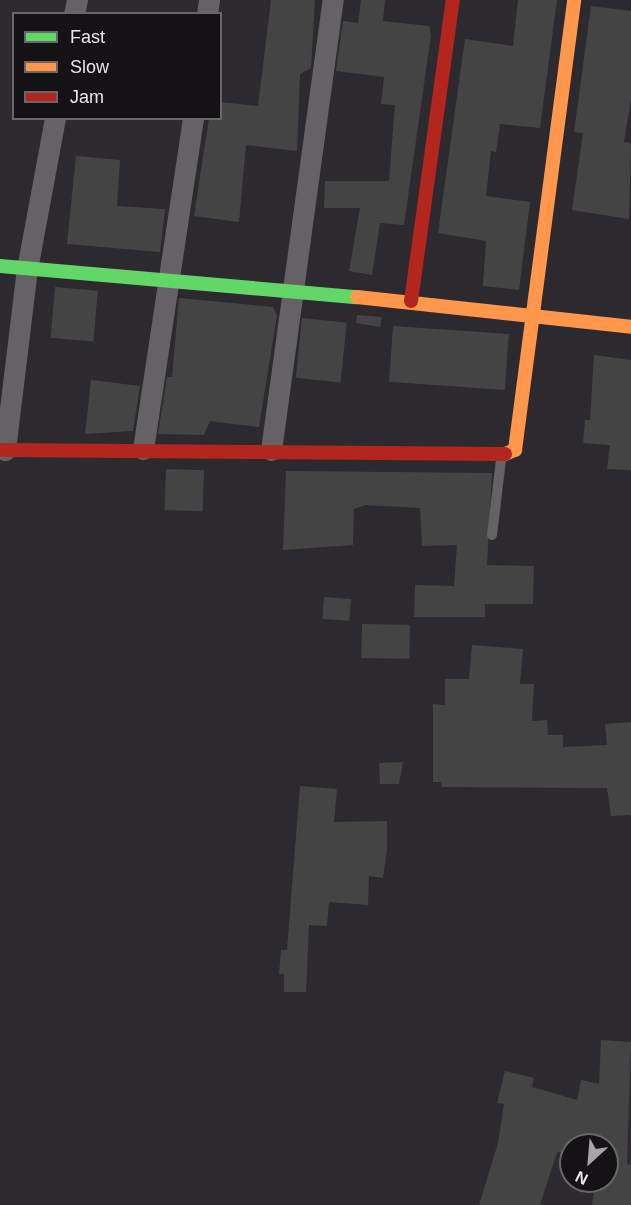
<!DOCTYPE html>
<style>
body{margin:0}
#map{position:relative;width:631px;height:1205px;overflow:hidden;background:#2c2a2e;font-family:Arial,sans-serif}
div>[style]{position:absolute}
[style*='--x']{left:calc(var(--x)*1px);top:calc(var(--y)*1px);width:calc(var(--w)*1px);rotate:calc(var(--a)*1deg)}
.building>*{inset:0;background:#454445;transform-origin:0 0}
.lane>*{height:10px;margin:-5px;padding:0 5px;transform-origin:5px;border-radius:5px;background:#646265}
.street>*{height:21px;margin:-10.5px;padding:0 10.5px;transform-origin:10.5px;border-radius:10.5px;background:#646265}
.fast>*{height:14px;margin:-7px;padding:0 7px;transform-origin:7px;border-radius:7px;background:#63d668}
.slow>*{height:14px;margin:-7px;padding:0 7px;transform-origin:7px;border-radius:7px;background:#ff974d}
.jam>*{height:14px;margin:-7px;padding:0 7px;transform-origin:7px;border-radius:7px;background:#b3261e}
span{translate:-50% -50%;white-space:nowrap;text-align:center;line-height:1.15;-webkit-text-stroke:5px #141215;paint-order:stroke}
.legend{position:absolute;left:12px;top:12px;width:210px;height:108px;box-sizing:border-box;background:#141215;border:2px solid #69666a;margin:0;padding:8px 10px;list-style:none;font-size:18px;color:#e8e5e9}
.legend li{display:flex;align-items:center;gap:12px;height:30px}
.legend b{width:30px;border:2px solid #69666a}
.north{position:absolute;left:559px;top:1133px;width:60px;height:60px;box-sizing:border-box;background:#141215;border:2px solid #69666a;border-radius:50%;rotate:206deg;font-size:16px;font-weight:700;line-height:24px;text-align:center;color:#e8e5e9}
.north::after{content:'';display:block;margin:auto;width:21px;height:27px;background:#a6a4a8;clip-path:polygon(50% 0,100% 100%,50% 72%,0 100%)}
</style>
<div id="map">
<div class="building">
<div style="clip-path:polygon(271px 0,315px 0,311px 68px,300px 74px,297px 151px,246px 145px,239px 222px,194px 216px,209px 118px,220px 118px,220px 102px,258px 106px)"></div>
<div style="clip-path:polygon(361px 0,385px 0,383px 21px,429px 26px,431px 35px,404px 225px,380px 223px,372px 275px,349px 271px,360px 208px,324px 208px,325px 181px,389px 181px,395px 105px,381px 104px,384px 77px,336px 71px,343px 21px,358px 23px)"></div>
<div style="clip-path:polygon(518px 0,557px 0,540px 128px,500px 124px,496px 152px,491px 151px,486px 196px,530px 202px,519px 290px,483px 286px,486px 241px,438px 233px,465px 39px,513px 46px)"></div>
<div style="clip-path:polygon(591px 6px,631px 11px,631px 99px,624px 142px,631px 143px,629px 219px,572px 210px,583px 133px,574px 132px)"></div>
<div style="clip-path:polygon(76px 156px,120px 160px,117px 206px,165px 209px,160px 252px,67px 244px)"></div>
<div style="left:55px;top:287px;width:43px;height:51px;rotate:5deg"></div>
<div style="clip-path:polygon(179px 298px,273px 307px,277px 315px,259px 427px,210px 421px,204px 435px,158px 434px,167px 377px,172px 377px)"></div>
<div style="clip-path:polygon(357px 315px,382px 317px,380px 327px,356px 323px)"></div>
<div style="left:302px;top:318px;width:45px;height:60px;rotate:6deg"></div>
<div style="left:393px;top:326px;width:116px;height:56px;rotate:4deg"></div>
<div style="clip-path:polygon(594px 355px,631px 360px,631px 470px,607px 469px,610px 445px,583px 443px,585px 420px,590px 420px)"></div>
<div style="clip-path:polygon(91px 380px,140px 386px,133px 431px,85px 434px)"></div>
<div style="left:166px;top:469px;width:38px;height:41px;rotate:2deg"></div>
<div style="clip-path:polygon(286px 471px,492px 473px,487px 565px,534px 566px,533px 604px,485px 604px,485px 617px,414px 617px,415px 585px,454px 586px,457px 545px,422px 546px,420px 508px,365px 505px,354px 509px,353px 545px,283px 550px)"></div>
<div style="left:324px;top:597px;width:27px;height:22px;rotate:4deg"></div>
<div style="left:362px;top:624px;width:48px;height:34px;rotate:1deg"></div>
<div style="clip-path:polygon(472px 645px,523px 649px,520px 684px,534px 684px,532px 721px,547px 720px,548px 735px,563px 735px,563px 747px,607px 745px,605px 724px,631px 722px,631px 815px,611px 816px,607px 788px,442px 787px,441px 782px,433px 782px,433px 704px,445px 705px,445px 679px,469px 679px)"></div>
<div style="clip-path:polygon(403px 762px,399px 784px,380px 784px,379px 763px)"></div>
<div style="clip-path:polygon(300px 786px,337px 789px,334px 822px,387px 821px,387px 851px,383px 878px,369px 876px,368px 905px,329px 902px,327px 926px,309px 925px,306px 992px,284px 992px,284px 974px,279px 974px,281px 950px,287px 950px)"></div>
<div style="clip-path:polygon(601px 1040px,631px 1042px,627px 1164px,631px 1165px,631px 1205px,592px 1205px,596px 1181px,607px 1181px,607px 1145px,571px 1145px,571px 1154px,557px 1152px,540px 1205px,479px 1205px,498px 1143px,504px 1104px,497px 1103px,505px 1071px,534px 1078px,532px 1087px,577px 1100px,581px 1080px,599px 1084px)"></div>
</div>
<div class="lane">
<div style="--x:492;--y:535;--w:77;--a:-83.2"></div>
</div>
<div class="street">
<div style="--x:74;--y:14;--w:14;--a:-78"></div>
<div style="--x:207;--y:14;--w:14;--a:-82"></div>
<div style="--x:143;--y:449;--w:335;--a:-81.4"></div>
<div style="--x:5;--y:450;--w:182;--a:-83.1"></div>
<div style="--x:27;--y:269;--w:154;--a:-79.5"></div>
<div style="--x:271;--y:450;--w:454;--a:-82.2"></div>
</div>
<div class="fast">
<div style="--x:0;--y:266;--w:358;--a:5"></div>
</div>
<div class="slow">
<div style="--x:357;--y:297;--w:276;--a:6.2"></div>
<div style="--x:505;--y:454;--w:11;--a:-22"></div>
<div style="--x:515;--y:450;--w:454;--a:-82.5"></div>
</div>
<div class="jam">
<div style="--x:411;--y:301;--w:304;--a:-82.1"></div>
<div style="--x:0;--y:450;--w:505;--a:0.45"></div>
</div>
<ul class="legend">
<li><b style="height:8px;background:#63d668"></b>Fast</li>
<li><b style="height:8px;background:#ff974d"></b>Slow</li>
<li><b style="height:8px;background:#b3261e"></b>Jam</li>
</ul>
<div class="north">N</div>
</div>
